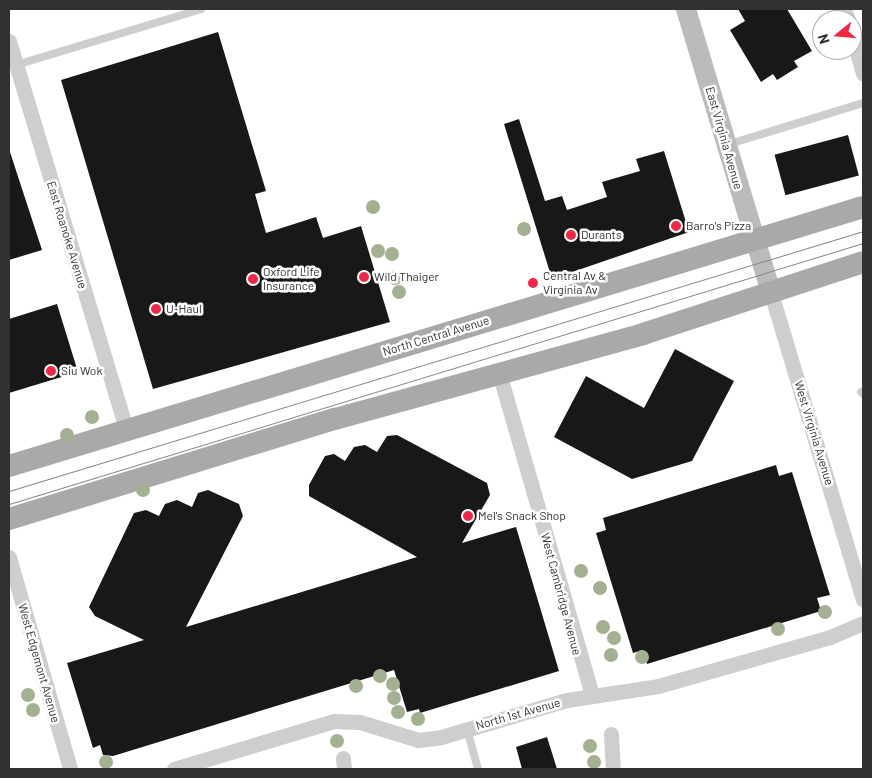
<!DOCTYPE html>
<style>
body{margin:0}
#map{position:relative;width:872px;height:778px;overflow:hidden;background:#fff;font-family:Barlow,sans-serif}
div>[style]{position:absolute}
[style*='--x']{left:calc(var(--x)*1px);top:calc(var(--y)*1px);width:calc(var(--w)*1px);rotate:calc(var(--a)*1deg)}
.building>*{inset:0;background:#181818;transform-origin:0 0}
.lane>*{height:8px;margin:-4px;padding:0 4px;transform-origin:4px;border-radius:4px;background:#cecece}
.street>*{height:15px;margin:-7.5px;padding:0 7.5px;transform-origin:7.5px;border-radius:7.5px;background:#cecece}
.secondary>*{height:20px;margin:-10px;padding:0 10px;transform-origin:10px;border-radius:10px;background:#bbb}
.primary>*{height:22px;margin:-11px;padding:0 11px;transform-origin:11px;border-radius:11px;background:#a9a9a9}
.tram>*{height:1px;margin:-0.5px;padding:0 0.5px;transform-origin:0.5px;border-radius:0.5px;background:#868686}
.trees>*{width:14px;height:14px;margin:-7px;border-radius:50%;background:#a3b192}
.dots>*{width:14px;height:14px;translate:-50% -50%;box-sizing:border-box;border:2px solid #fff;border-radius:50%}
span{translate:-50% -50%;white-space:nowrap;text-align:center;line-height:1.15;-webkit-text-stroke:5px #fff;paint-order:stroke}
.street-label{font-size:12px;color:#313131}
.poi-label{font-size:12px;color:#313131}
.left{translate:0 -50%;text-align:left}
.frame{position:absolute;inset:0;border:10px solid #313131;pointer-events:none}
.north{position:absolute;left:812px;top:10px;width:50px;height:50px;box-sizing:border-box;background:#fff;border:1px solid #adadad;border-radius:50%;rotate:253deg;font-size:14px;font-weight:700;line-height:20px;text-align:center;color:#313131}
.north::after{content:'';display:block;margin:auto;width:18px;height:22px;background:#f42646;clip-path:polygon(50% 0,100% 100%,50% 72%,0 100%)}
</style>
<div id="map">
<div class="building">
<div style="clip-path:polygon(738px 9px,787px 9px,812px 51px,794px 61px,798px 67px,777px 80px,773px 74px,761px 82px,730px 30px,745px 21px)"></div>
<div style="clip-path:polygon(218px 32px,266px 191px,255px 194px,266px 233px,316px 217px,323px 238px,361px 226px,390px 322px,153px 389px,61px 80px)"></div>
<div style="clip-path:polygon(519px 119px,545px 201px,562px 196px,567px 210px,607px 197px,602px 182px,640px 171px,636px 159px,664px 151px,689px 232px,552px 279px,504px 124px)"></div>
<div style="left:848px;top:135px;width:42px;height:76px;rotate:75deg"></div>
<div style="clip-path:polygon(9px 149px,42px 250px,9px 260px)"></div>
<div style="clip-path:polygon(57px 304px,78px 372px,9px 393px,9px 319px)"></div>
<div style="clip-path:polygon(675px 349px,734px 381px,692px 461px,632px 479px,554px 437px,586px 376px,644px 408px)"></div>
<div style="clip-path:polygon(397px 435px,487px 483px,490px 495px,462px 543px,516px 527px,559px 671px,420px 713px,419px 709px,407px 712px,394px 670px,113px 756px,103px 755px,100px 745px,93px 748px,67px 663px,144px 640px,95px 616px,89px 607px,134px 513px,146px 510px,159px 516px,165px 504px,177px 500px,192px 507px,198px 493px,208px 490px,239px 504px,243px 516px,186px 627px,417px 557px,309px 496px,309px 485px,325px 456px,334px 454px,345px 461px,354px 447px,365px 445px,377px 452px,387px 436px)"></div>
<div style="clip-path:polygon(776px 465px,779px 476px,792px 472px,830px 595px,817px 598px,821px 611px,647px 664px,643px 650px,633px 653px,596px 533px,606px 530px,603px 518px)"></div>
<div style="clip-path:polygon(547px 737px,557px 769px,522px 769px,516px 747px)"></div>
</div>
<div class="lane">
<div style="--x:16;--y:65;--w:193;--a:-16.8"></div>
<div style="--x:726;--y:145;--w:143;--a:-17"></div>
<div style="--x:861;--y:392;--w:3;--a:45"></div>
<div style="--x:467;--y:729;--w:41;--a:74.6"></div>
</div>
<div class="street">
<div style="--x:844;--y:9;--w:12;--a:70"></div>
<div style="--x:852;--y:35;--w:40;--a:74"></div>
<div style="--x:9;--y:41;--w:405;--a:73.2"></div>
<div style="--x:771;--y:293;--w:320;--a:73.3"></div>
<div style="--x:500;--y:376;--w:331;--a:73.9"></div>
<div style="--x:9;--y:557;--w:221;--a:73.9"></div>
<div style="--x:611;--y:734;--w:35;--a:87"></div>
<div style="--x:343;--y:758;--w:11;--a:85"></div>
<div style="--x:174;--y:769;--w:167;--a:-16.7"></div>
<div style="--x:334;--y:721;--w:26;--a:2"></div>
<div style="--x:360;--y:722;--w:61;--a:17.2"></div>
<div style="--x:418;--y:740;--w:23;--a:-7"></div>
<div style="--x:441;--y:737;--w:131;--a:-16.4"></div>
<div style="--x:567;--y:700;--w:92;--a:-8.7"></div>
<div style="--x:658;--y:686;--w:179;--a:-15.9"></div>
<div style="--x:830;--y:637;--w:36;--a:-23"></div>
</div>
<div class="secondary">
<div style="--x:686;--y:9;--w:296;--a:73.3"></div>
</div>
<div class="primary">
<div style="--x:9;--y:466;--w:892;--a:-16.87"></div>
<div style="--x:9;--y:519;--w:341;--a:-17.1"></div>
<div style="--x:335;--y:419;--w:320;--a:-15.4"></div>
<div style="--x:643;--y:334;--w:231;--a:-18.1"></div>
</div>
<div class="tram">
<div style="--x:9;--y:491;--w:893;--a:-16.93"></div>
<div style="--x:9;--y:504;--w:893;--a:-16.99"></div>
</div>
<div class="trees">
<div style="left:373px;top:207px"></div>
<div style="left:524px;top:229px"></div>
<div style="left:378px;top:251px"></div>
<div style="left:392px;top:254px"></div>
<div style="left:395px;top:278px"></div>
<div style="left:399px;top:292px"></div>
<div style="left:92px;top:417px"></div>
<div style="left:67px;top:435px"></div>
<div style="left:143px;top:490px"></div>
<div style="left:581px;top:571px"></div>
<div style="left:600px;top:588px"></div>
<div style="left:825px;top:612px"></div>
<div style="left:603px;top:627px"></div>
<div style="left:778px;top:629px"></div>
<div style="left:614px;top:638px"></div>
<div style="left:611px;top:655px"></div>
<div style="left:642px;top:657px"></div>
<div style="left:380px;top:676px"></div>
<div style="left:393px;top:684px"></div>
<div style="left:356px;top:686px"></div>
<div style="left:28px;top:695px"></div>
<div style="left:394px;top:698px"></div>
<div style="left:33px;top:710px"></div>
<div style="left:398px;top:712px"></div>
<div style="left:418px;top:719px"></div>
<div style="left:337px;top:741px"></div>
<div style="left:590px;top:746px"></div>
<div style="left:106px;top:762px"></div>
<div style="left:594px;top:762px"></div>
</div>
<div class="dots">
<div style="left:676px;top:226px;background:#f42646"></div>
<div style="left:571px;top:235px;background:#f42646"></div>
<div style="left:364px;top:277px;background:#f42646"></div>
<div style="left:253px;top:279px;background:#f42646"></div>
<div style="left:533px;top:283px;background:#f42646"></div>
<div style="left:156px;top:309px;background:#f42646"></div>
<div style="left:51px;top:371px;background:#f42646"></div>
<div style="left:468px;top:516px;background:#f42646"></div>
</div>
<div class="street-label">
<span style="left:724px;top:138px;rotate:74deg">East Virginia Avenue</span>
<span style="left:67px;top:235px;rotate:73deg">East Roanoke Avenue</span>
<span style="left:436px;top:336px;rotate:-17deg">North Central Avenue</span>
<span style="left:814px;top:433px;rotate:73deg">West Virginia Avenue</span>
<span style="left:561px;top:594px;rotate:75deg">West Cambridge Avenue</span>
<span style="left:39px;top:663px;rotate:74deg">West Edgemont Avenue</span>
<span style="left:518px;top:714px;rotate:-16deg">North 1st Avenue</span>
</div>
<div class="poi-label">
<span class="left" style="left:686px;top:226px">Barro's Pizza</span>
<span class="left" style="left:581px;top:235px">Durants</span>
<span class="left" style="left:263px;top:279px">Oxford Life<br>Insurance</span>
<span class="left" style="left:543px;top:283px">Central Av &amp;<br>Virginia Av</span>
<span class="left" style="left:374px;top:277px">Wild Thaiger</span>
<span class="left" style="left:166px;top:309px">U-Haul</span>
<span class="left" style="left:61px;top:371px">Siu Wok</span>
<span class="left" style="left:478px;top:516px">Mel's Snack Shop</span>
</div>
<div class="frame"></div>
<div class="north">N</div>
</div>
